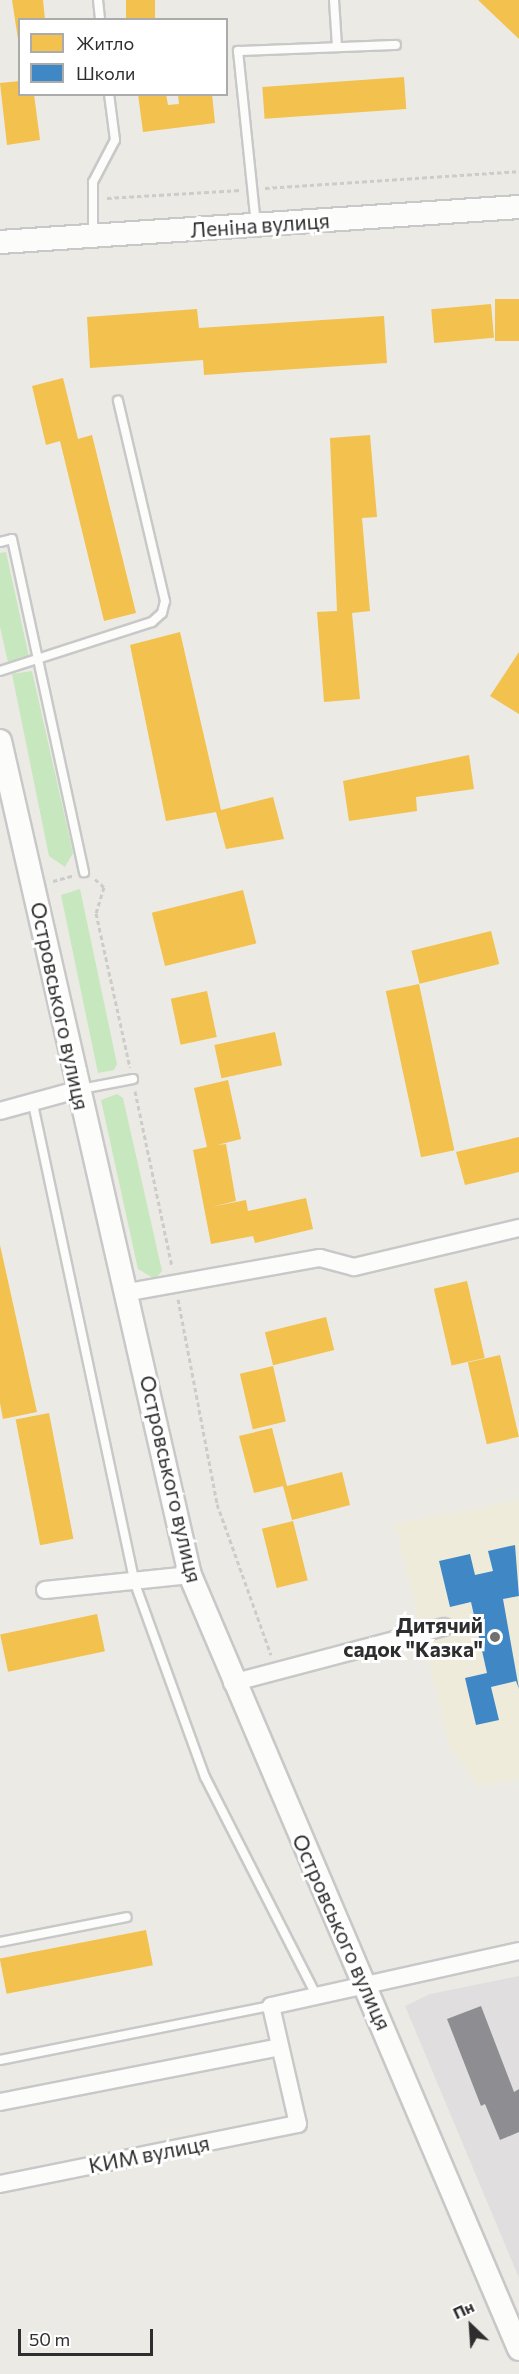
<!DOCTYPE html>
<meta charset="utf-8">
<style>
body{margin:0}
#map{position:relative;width:519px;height:2374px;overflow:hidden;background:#eceae4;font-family:Commissioner,sans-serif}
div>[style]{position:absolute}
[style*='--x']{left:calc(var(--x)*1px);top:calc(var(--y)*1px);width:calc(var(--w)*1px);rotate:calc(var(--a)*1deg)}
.industrial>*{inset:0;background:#e1dedf}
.education>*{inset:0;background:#eeebda}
.green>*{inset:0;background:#c7e7be}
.homes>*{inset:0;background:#f2c14e;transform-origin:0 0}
.schools>*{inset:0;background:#3f88c5}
.industry>*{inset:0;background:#8d8d92}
.path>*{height:3px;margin-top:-1.5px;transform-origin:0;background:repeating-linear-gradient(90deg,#cccccb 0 4.5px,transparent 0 7.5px)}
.roads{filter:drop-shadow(2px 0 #c9c8c9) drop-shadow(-2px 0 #c9c8c9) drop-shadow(0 2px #c9c8c9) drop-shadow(0 -2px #c9c8c9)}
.lane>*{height:8px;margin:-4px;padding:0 4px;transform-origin:4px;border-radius:4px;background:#fcfcfb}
.street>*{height:16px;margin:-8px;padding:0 8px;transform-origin:8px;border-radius:8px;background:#fcfcfb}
.secondary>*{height:22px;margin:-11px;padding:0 11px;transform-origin:11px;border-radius:11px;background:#fcfcfb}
.dots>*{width:16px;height:16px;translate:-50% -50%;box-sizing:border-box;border:3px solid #fff;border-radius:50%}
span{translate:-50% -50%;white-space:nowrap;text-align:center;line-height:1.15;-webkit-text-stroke:6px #fff;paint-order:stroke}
.street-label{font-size:21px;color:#2e2e2e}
.poi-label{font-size:21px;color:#2e2e2e;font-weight:700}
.right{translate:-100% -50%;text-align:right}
.legend{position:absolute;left:18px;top:18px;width:210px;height:78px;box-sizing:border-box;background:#fff;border:2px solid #ababab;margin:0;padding:8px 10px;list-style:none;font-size:18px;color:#2e2e2e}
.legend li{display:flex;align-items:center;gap:12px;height:30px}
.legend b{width:30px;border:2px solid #ababab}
.north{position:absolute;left:441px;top:2296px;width:60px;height:60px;-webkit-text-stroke:4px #fff;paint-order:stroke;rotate:335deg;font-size:16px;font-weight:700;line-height:24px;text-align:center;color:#2e2e2e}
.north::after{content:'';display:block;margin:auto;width:21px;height:27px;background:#2e2e2e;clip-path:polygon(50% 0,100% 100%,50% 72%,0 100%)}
.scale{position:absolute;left:18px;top:2329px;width:135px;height:27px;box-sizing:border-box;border:3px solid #2e2e2e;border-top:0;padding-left:8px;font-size:18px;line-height:21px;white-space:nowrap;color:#2e2e2e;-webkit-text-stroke:4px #fff;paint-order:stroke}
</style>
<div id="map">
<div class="industrial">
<div style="clip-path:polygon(519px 1976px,519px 2278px,405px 2006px,430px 1994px)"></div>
</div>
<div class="education">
<div style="clip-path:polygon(519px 1500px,519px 1779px,479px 1786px,450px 1747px,395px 1524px)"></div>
</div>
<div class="green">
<div style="clip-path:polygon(6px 552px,29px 657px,8px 662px,0 627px,0 553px)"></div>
<div style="clip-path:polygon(32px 671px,73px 853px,65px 867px,49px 856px,12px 674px)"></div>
<div style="clip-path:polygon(80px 889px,117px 1064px,114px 1070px,98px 1073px,61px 895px)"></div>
<div style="clip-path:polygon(117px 1094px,123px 1098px,162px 1271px,155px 1279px,138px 1269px,101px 1100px)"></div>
</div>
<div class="homes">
<div style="clip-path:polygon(12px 0,43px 0,45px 20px,20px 20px,20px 52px)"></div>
<div style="left:126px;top:0;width:29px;height:20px"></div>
<div style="clip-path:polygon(478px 0,519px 0,519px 39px)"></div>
<div style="left:404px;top:77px;width:32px;height:142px;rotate:86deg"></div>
<div style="clip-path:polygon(20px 81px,20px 94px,34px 94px,40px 140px,7px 145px,0 83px)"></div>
<div style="clip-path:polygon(138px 94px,166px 94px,168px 105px,179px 104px,178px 94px,212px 94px,215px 123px,143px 132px)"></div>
<div style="left:519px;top:299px;width:42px;height:24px;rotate:90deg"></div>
<div style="left:491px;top:304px;width:34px;height:60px;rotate:85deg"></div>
<div style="clip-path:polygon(197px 309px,199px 328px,384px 316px,387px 363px,204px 375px,203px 360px,90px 368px,87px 317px)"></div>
<div style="clip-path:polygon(63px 378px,78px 439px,92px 435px,136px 613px,104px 621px,60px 441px,46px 445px,32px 386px)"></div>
<div style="clip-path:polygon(370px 435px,377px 517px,362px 518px,370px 611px,352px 613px,360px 699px,324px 702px,317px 612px,337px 611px,330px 438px)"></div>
<div style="clip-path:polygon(180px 632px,221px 810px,273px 797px,284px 839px,226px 849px,216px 812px,166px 821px,130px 645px)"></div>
<div style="clip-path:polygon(519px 652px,519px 714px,490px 696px)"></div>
<div style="clip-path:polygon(469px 755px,474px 789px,416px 797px,417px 811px,349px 821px,343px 781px)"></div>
<div style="left:243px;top:890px;width:55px;height:94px;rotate:76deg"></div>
<div style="left:491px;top:931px;width:34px;height:82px;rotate:76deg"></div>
<div style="left:419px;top:984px;width:170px;height:34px;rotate:78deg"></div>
<div style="left:207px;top:991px;width:47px;height:37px;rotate:78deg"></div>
<div style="left:275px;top:1032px;width:34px;height:62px;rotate:78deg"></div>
<div style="clip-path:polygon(228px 1080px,241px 1139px,217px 1145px,226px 1144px,236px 1201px,211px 1207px,246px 1200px,248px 1211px,306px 1198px,313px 1229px,255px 1243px,253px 1236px,211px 1244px,193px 1150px,207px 1147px,194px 1088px)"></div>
<div style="clip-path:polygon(519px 1137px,519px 1172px,465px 1185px,456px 1152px)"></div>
<div style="clip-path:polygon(0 1245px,37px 1412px,3px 1419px,0 1403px)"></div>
<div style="left:467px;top:1281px;width:79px;height:34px;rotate:77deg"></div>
<div style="left:326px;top:1317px;width:34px;height:63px;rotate:76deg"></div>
<div style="left:500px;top:1355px;width:84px;height:33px;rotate:77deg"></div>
<div style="left:273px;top:1366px;width:57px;height:34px;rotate:77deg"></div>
<div style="left:49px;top:1413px;width:128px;height:34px;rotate:79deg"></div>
<div style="clip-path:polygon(272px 1428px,287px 1486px,342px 1472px,350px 1505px,292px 1520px,283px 1486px,254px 1493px,239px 1436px)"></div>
<div style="left:293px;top:1521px;width:61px;height:32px;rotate:76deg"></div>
<div style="left:97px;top:1614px;width:38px;height:99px;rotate:78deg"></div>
<div style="left:146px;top:1930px;width:36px;height:149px;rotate:79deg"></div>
</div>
<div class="schools">
<div style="clip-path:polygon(515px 1545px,519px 1596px,503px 1599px,519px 1689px,516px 1681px,491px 1687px,499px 1720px,476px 1725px,465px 1678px,487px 1673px,471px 1602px,450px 1607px,439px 1561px,470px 1554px,475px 1575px,493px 1571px,488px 1551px)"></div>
</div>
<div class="industry">
<div style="clip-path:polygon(481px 2006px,514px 2092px,519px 2089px,519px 2132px,500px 2140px,485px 2104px,481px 2106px,447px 2019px)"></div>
</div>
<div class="path">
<div style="--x:265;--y:188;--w:255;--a:-3.8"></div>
<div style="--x:107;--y:198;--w:134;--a:-3.4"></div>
<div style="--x:95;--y:879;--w:12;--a:42"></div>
<div style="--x:104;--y:887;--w:27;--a:107"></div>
<div style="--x:96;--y:913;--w:158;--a:77.6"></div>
<div style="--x:53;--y:881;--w:20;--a:-15"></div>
<div style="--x:135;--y:1091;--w:180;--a:78.1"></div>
<div style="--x:178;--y:1299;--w:209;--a:79.2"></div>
<div style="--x:217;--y:1504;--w:160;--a:70.3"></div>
</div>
<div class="roads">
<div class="lane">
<div style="--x:98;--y:0;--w:20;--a:84"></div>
<div style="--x:334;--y:0;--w:47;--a:86.3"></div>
<div style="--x:256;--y:225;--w:175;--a:-95.9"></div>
<div style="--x:238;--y:51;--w:158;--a:-2.2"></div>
<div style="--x:93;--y:235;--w:53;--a:-90"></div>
<div style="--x:93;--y:182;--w:47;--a:-62.4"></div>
<div style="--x:115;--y:140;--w:46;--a:-97.4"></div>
<div style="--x:0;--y:542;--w:12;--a:-14"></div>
<div style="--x:12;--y:539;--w:341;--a:77.8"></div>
<div style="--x:0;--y:671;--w:160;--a:-17.9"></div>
<div style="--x:152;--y:622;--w:13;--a:-42"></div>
<div style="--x:162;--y:613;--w:12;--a:-76"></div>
<div style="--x:165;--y:601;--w:206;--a:-103.2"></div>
<div style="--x:81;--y:1089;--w:53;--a:-10.9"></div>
<div style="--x:33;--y:1104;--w:488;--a:78"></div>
<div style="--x:134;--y:1581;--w:208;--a:70.1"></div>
<div style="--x:205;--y:1777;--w:242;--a:63"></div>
<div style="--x:0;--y:1942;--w:129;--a:-11.1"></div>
<div style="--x:0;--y:2060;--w:276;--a:-11.3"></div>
</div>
<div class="street">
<div style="--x:0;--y:1111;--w:80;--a:-15.3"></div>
<div style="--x:129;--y:1292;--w:194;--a:-10.1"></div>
<div style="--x:320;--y:1258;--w:35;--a:15"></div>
<div style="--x:354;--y:1267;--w:170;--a:-13.3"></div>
<div style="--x:45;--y:1590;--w:146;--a:-5.9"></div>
<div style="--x:232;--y:1683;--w:219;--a:-14.8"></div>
<div style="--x:0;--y:2102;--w:285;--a:-11.1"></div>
<div style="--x:0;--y:2184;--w:304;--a:-11.4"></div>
<div style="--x:298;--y:2124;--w:121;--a:-102.9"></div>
<div style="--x:271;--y:2006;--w:254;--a:-12.5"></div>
</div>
<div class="secondary">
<div style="--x:0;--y:242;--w:520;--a:-3.86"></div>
<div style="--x:0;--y:741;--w:855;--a:77.17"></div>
<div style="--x:190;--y:1575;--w:841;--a:66.97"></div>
</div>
</div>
<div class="dots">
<div style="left:495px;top:1637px;background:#70706e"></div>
</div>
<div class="street-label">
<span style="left:260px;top:225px;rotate:-4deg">Леніна вулиця</span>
<span style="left:60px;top:1006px;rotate:78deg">Островського вулиця</span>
<span style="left:171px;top:1479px;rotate:77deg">Островського вулиця</span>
<span style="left:342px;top:1932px;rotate:66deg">Островського вулиця</span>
<span style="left:149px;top:2154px;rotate:-11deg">КИМ вулиця</span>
</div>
<div class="poi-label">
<span class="right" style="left:483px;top:1637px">Дитячий<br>садок "Казка"</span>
</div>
<ul class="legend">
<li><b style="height:16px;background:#f2c14e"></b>Житло</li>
<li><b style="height:16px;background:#3f88c5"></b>Школи</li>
</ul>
<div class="north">Пн</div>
<div class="scale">50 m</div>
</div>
